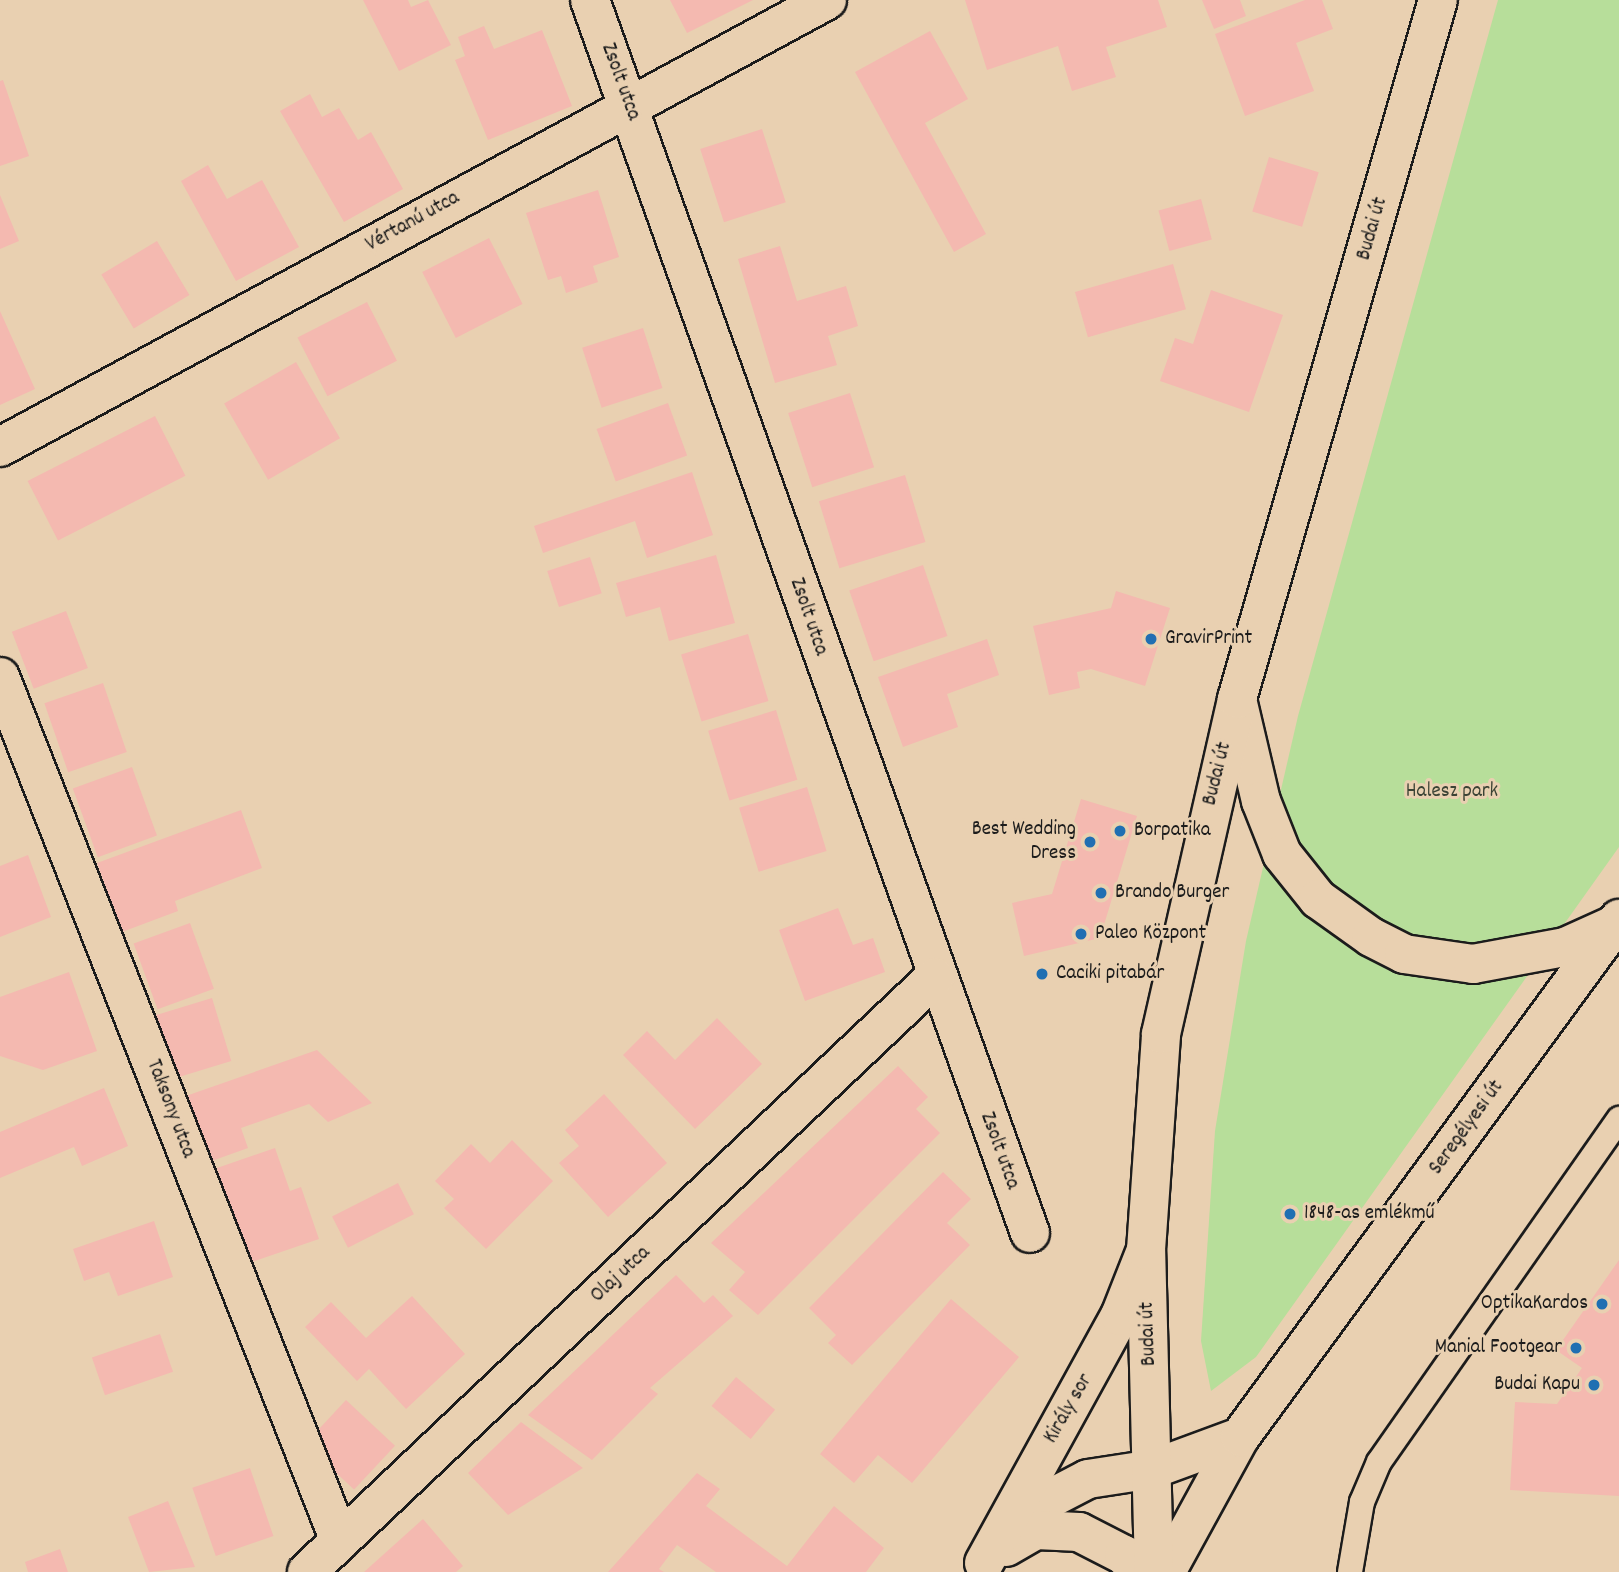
<!DOCTYPE html>
<meta charset="utf-8">
<style>
body{margin:0}
#map{position:relative;width:1619px;height:1572px;overflow:hidden;background:#e9d0b1;font-family:Dekko,sans-serif}
div>[style]{position:absolute}
[style*='--x']{left:calc(var(--x)*1px);top:calc(var(--y)*1px);width:calc(var(--w)*1px);rotate:calc(var(--a)*1deg)}
.green>*{inset:0;background:#b7de9a}
.building>*{inset:0;background:#f4b9b0;transform-origin:0 0}
.roads{filter:drop-shadow(2px 0 #1c1c1c) drop-shadow(-2px 0 #1c1c1c) drop-shadow(0 2px #1c1c1c) drop-shadow(0 -2px #1c1c1c)}
.service>*{height:24px;margin:-12px;padding:0 12px;transform-origin:12px;border-radius:12px;background:#e9d0b1}
.minor>*{height:38px;margin:-19px;padding:0 19px;transform-origin:19px;border-radius:19px;background:#e9d0b1}
.secondary>*{height:38px;margin:-19px;padding:0 19px;transform-origin:19px;border-radius:19px;background:#e9d0b1}
.dots>*{width:19px;height:19px;translate:-50% -50%;box-sizing:border-box;border:4px solid #e9d0b1;border-radius:50%}
span{translate:-50% -50%;white-space:nowrap;text-align:center;line-height:1.15;-webkit-text-stroke:6px #e9d0b1;paint-order:stroke}
.street-label{font-size:21px;color:#1c1c1c}
.poi-label{font-size:21px;color:#1c1c1c}
.left{translate:0 -50%;text-align:left}
.right{translate:-100% -50%;text-align:right}
.park-label{font-size:21px;color:#3b4335}
</style>
<div id="map">
<div class="green">
<div style="clip-path:polygon(1498px 0,1619px 0,1619px 847px,1256px 1357px,1211px 1391px,1201px 1341px,1215px 1131px,1246px 941px,1298px 716px)"></div>
</div>
<div class="building">
<div style="clip-path:polygon(363px 0,408px 0,411px 7px,428px 0,451px 45px,399px 71px)"></div>
<div style="clip-path:polygon(670px 0,753px 0,687px 33px)"></div>
<div style="clip-path:polygon(965px 0,1158px 0,1167px 27px,1106px 47px,1116px 77px,1072px 91px,1058px 46px,987px 70px)"></div>
<div style="clip-path:polygon(1202px 0,1240px 0,1246px 16px,1214px 29px)"></div>
<div style="clip-path:polygon(1305px 0,1322px 0,1333px 29px,1296px 43px,1314px 91px,1245px 116px,1215px 34px)"></div>
<div style="clip-path:polygon(484px 26px,494px 49px,542px 30px,572px 106px,488px 140px,455px 60px,465px 56px,458px 37px)"></div>
<div style="clip-path:polygon(930px 31px,968px 99px,925px 123px,986px 234px,954px 252px,855px 72px)"></div>
<div style="clip-path:polygon(3px 80px,29px 156px,0 166px,0 81px)"></div>
<div style="clip-path:polygon(310px 94px,322px 117px,339px 108px,358px 140px,371px 132px,403px 189px,344px 222px,280px 111px)"></div>
<div style="left:762px;top:129px;width:77px;height:65px;rotate:72deg"></div>
<div style="left:1269px;top:157px;width:52px;height:57px;rotate:17deg"></div>
<div style="clip-path:polygon(208px 165px,227px 199px,262px 180px,299px 247px,236px 281px,181px 181px)"></div>
<div style="clip-path:polygon(598px 190px,619px 257px,593px 266px,598px 282px,566px 293px,561px 276px,548px 280px,526px 213px)"></div>
<div style="clip-path:polygon(0 195px,19px 241px,0 249px)"></div>
<div style="left:1201px;top:199px;width:42px;height:44px;rotate:75deg"></div>
<div style="left:489px;top:238px;width:74px;height:75px;rotate:63deg"></div>
<div style="left:157px;top:241px;width:63px;height:65px;rotate:59deg"></div>
<div style="clip-path:polygon(780px 246px,797px 301px,846px 286px,858px 326px,828px 336px,837px 365px,775px 383px,738px 259px)"></div>
<div style="left:1173px;top:264px;width:47px;height:102px;rotate:74deg"></div>
<div style="clip-path:polygon(1211px 290px,1283px 315px,1249px 412px,1160px 381px,1175px 338px,1193px 344px)"></div>
<div style="left:367px;top:302px;width:66px;height:78px;rotate:63deg"></div>
<div style="clip-path:polygon(0 311px,35px 389px,0 405px)"></div>
<div style="left:643px;top:328px;width:63px;height:64px;rotate:72deg"></div>
<div style="left:296px;top:362px;width:88px;height:83px;rotate:60deg"></div>
<div style="left:850px;top:393px;width:78px;height:65px;rotate:72deg"></div>
<div style="left:668px;top:403px;width:56px;height:76px;rotate:70deg"></div>
<div style="left:155px;top:416px;width:67px;height:143px;rotate:63deg"></div>
<div style="clip-path:polygon(692px 472px,713px 535px,647px 558px,635px 521px,543px 553px,534px 526px)"></div>
<div style="left:905px;top:475px;width:70px;height:90px;rotate:73deg"></div>
<div style="clip-path:polygon(716px 555px,735px 623px,669px 641px,660px 607px,626px 617px,616px 583px)"></div>
<div style="left:590px;top:557px;width:38px;height:45px;rotate:72deg"></div>
<div style="left:923px;top:565px;width:75px;height:78px;rotate:71deg"></div>
<div style="clip-path:polygon(1116px 591px,1170px 608px,1145px 686px,1091px 669px,1077px 672px,1080px 688px,1049px 695px,1033px 626px,1111px 608px)"></div>
<div style="left:66px;top:611px;width:61px;height:58px;rotate:69deg"></div>
<div style="left:748px;top:634px;width:70px;height:70px;rotate:73deg"></div>
<div style="clip-path:polygon(987px 639px,999px 675px,947px 694px,958px 727px,903px 747px,878px 677px)"></div>
<div style="left:103px;top:683px;width:73px;height:62px;rotate:71deg"></div>
<div style="left:776px;top:710px;width:73px;height:71px;rotate:73deg"></div>
<div style="left:132px;top:767px;width:73px;height:63px;rotate:70deg"></div>
<div style="left:807px;top:787px;width:67px;height:71px;rotate:73deg"></div>
<div style="clip-path:polygon(1081px 799px,1137px 816px,1100px 938px,1024px 956px,1012px 903px,1052px 894px)"></div>
<div style="clip-path:polygon(241px 810px,262px 868px,175px 901px,178px 911px,122px 932px,97px 863px)"></div>
<div style="clip-path:polygon(28px 855px,51px 917px,0 937px,0 866px)"></div>
<div style="clip-path:polygon(838px 908px,853px 945px,873px 938px,885px 972px,805px 1001px,779px 930px)"></div>
<div style="left:190px;top:923px;width:70px;height:60px;rotate:70deg"></div>
<div style="clip-path:polygon(69px 972px,97px 1051px,43px 1070px,0 1056px,0 997px)"></div>
<div style="left:212px;top:998px;width:66px;height:59px;rotate:73deg"></div>
<div style="clip-path:polygon(717px 1018px,762px 1064px,695px 1129px,623px 1055px,647px 1031px,675px 1060px)"></div>
<div style="clip-path:polygon(317px 1050px,372px 1103px,328px 1122px,309px 1104px,241px 1128px,248px 1148px,206px 1163px,183px 1097px)"></div>
<div style="clip-path:polygon(898px 1066px,928px 1097px,916px 1109px,940px 1133px,758px 1315px,729px 1290px,745px 1272px,711px 1243px)"></div>
<div style="clip-path:polygon(104px 1088px,128px 1146px,82px 1166px,74px 1147px,0 1178px,0 1132px)"></div>
<div style="clip-path:polygon(604px 1094px,667px 1163px,608px 1217px,559px 1163px,579px 1146px,565px 1130px)"></div>
<div style="clip-path:polygon(512px 1140px,553px 1181px,486px 1249px,444px 1208px,454px 1199px,435px 1181px,471px 1144px,490px 1163px)"></div>
<div style="clip-path:polygon(275px 1148px,290px 1191px,301px 1187px,319px 1239px,249px 1263px,217px 1168px)"></div>
<div style="clip-path:polygon(943px 1172px,971px 1199px,947px 1223px,970px 1245px,852px 1365px,828px 1343px,836px 1335px,809px 1308px)"></div>
<div style="left:398px;top:1183px;width:35px;height:74px;rotate:63deg"></div>
<div style="clip-path:polygon(154px 1221px,173px 1277px,118px 1296px,109px 1272px,84px 1281px,73px 1249px)"></div>
<div style="clip-path:polygon(1619px 1260px,1619px 1496px,1510px 1490px,1515px 1402px,1557px 1404px,1582px 1368px,1556px 1350px)"></div>
<div style="clip-path:polygon(676px 1275px,704px 1303px,713px 1295px,733px 1316px,650px 1388px,658px 1394px,592px 1460px,528px 1415px)"></div>
<div style="clip-path:polygon(412px 1296px,465px 1354px,406px 1409px,369px 1369px,357px 1381px,305px 1327px,331px 1302px,366px 1338px)"></div>
<div style="clip-path:polygon(951px 1299px,1019px 1357px,912px 1483px,878px 1455px,854px 1483px,820px 1454px)"></div>
<div style="left:160px;top:1334px;width:40px;height:72px;rotate:71deg"></div>
<div style="left:736px;top:1377px;width:51px;height:38px;rotate:40deg"></div>
<div style="left:346px;top:1400px;width:67px;height:60px;rotate:43deg"></div>
<div style="clip-path:polygon(521px 1422px,583px 1468px,508px 1515px,468px 1473px)"></div>
<div style="left:250px;top:1468px;width:72px;height:61px;rotate:71deg"></div>
<div style="clip-path:polygon(697px 1473px,720px 1489px,706px 1506px,787px 1566px,834px 1506px,884px 1548px,866px 1572px,716px 1572px,677px 1545px,659px 1569px,664px 1572px,608px 1572px)"></div>
<div style="clip-path:polygon(168px 1501px,195px 1567px,149px 1572px,128px 1517px)"></div>
<div style="clip-path:polygon(423px 1519px,463px 1566px,456px 1572px,364px 1572px)"></div>
<div style="clip-path:polygon(60px 1549px,68px 1572px,28px 1572px,25px 1562px)"></div>
</div>
<div class="roads">
<div class="service">
<div style="--x:1350;--y:1572;--w:71;--a:-80.3"></div>
<div style="--x:1362;--y:1502;--w:43;--a:-67"></div>
<div style="--x:1379;--y:1462;--w:419;--a:-55"></div>
</div>
<div class="minor">
<div style="--x:590;--y:0;--w:1309;--a:70.36"></div>
<div style="--x:0;--y:447;--w:940;--a:-28.39"></div>
<div style="--x:0;--y:677;--w:928;--a:68.52"></div>
<div style="--x:1237;--y:699;--w:105;--a:76.8"></div>
<div style="--x:1261;--y:801;--w:57;--a:68.4"></div>
<div style="--x:1282;--y:854;--w:58;--a:51.3"></div>
<div style="--x:1318;--y:899;--w:65;--a:35.6"></div>
<div style="--x:1371;--y:937;--w:37;--a:27"></div>
<div style="--x:1404;--y:954;--w:70;--a:8.2"></div>
<div style="--x:1473;--y:964;--w:94;--a:-10.5"></div>
<div style="--x:1565;--y:947;--w:54;--a:-24.2"></div>
<div style="--x:1012;--y:1533;--w:38;--a:-47"></div>
<div style="--x:1038;--y:1505;--w:56;--a:-27.5"></div>
<div style="--x:1088;--y:1479;--w:66;--a:-8.7"></div>
<div style="--x:1153;--y:1469;--w:93;--a:-20.2"></div>
<div style="--x:1006;--y:1547;--w:34;--a:-30"></div>
<div style="--x:1036;--y:1530;--w:43;--a:2.7"></div>
<div style="--x:1079;--y:1532;--w:51;--a:27.1"></div>
<div style="--x:1124;--y:1555;--w:23;--a:49"></div>
<div style="--x:984;--y:1563;--w:282;--a:-61.2"></div>
<div style="--x:1120;--y:1316;--w:71;--a:-68.5"></div>
<div style="--x:307;--y:1572;--w:865;--a:-43.45"></div>
<div style="--x:1166;--y:1572;--w:154;--a:-61.3"></div>
<div style="--x:1240;--y:1437;--w:642;--a:-53.81"></div>
</div>
<div class="secondary">
<div style="--x:1154;--y:1572;--w:322;--a:-91.4"></div>
<div style="--x:1146;--y:1250;--w:217;--a:-86"></div>
<div style="--x:1161;--y:1034;--w:344;--a:-77.2"></div>
<div style="--x:1237;--y:699;--w:727;--a:-73.96"></div>
</div>
</div>
<div class="dots">
<div style="left:1151px;top:639px;background:#1f6fb2"></div>
<div style="left:1120px;top:831px;background:#1f6fb2"></div>
<div style="left:1090px;top:842px;background:#1f6fb2"></div>
<div style="left:1101px;top:893px;background:#1f6fb2"></div>
<div style="left:1081px;top:934px;background:#1f6fb2"></div>
<div style="left:1042px;top:974px;background:#1f6fb2"></div>
<div style="left:1290px;top:1214px;background:#1f6fb2"></div>
<div style="left:1602px;top:1304px;background:#1f6fb2"></div>
<div style="left:1576px;top:1348px;background:#1f6fb2"></div>
<div style="left:1594px;top:1385px;background:#1f6fb2"></div>
</div>
<div class="street-label">
<span style="left:620px;top:82px;rotate:70deg">Zsolt utca</span>
<span style="left:413px;top:222px;rotate:-29deg">Vértanú utca</span>
<span style="left:1373px;top:229px;rotate:-74deg">Budai út</span>
<span style="left:808px;top:617px;rotate:71deg">Zsolt utca</span>
<span style="left:1218px;top:774px;rotate:-76deg">Budai út</span>
<span style="left:170px;top:1109px;rotate:69deg">Taksony utca</span>
<span style="left:1467px;top:1128px;rotate:-54deg">Seregélyesi út</span>
<span style="left:999px;top:1151px;rotate:70deg">Zsolt utca</span>
<span style="left:621px;top:1275px;rotate:-43deg">Olaj utca</span>
<span style="left:1149px;top:1334px;rotate:-92deg">Budai út</span>
<span style="left:1069px;top:1409px;rotate:-60deg">Király sor</span>
</div>
<div class="poi-label">
<span class="left" style="left:1165px;top:639px">GravirPrint</span>
<span class="right" style="left:1076px;top:842px">Best Wedding<br>Dress</span>
<span class="left" style="left:1134px;top:831px">Borpatika</span>
<span class="left" style="left:1115px;top:893px">Brando Burger</span>
<span class="left" style="left:1095px;top:934px">Paleo Központ</span>
<span class="left" style="left:1056px;top:974px">Caciki pitabár</span>
<span class="left" style="left:1304px;top:1214px">1848-as emlékmű</span>
<span class="right" style="left:1588px;top:1304px">OptikaKardos</span>
<span class="right" style="left:1562px;top:1348px">Manial Footgear</span>
<span class="right" style="left:1580px;top:1385px">Budai Kapu</span>
</div>
<div class="park-label">
<span style="left:1452px;top:792px">Halesz park</span>
</div>
</div>
